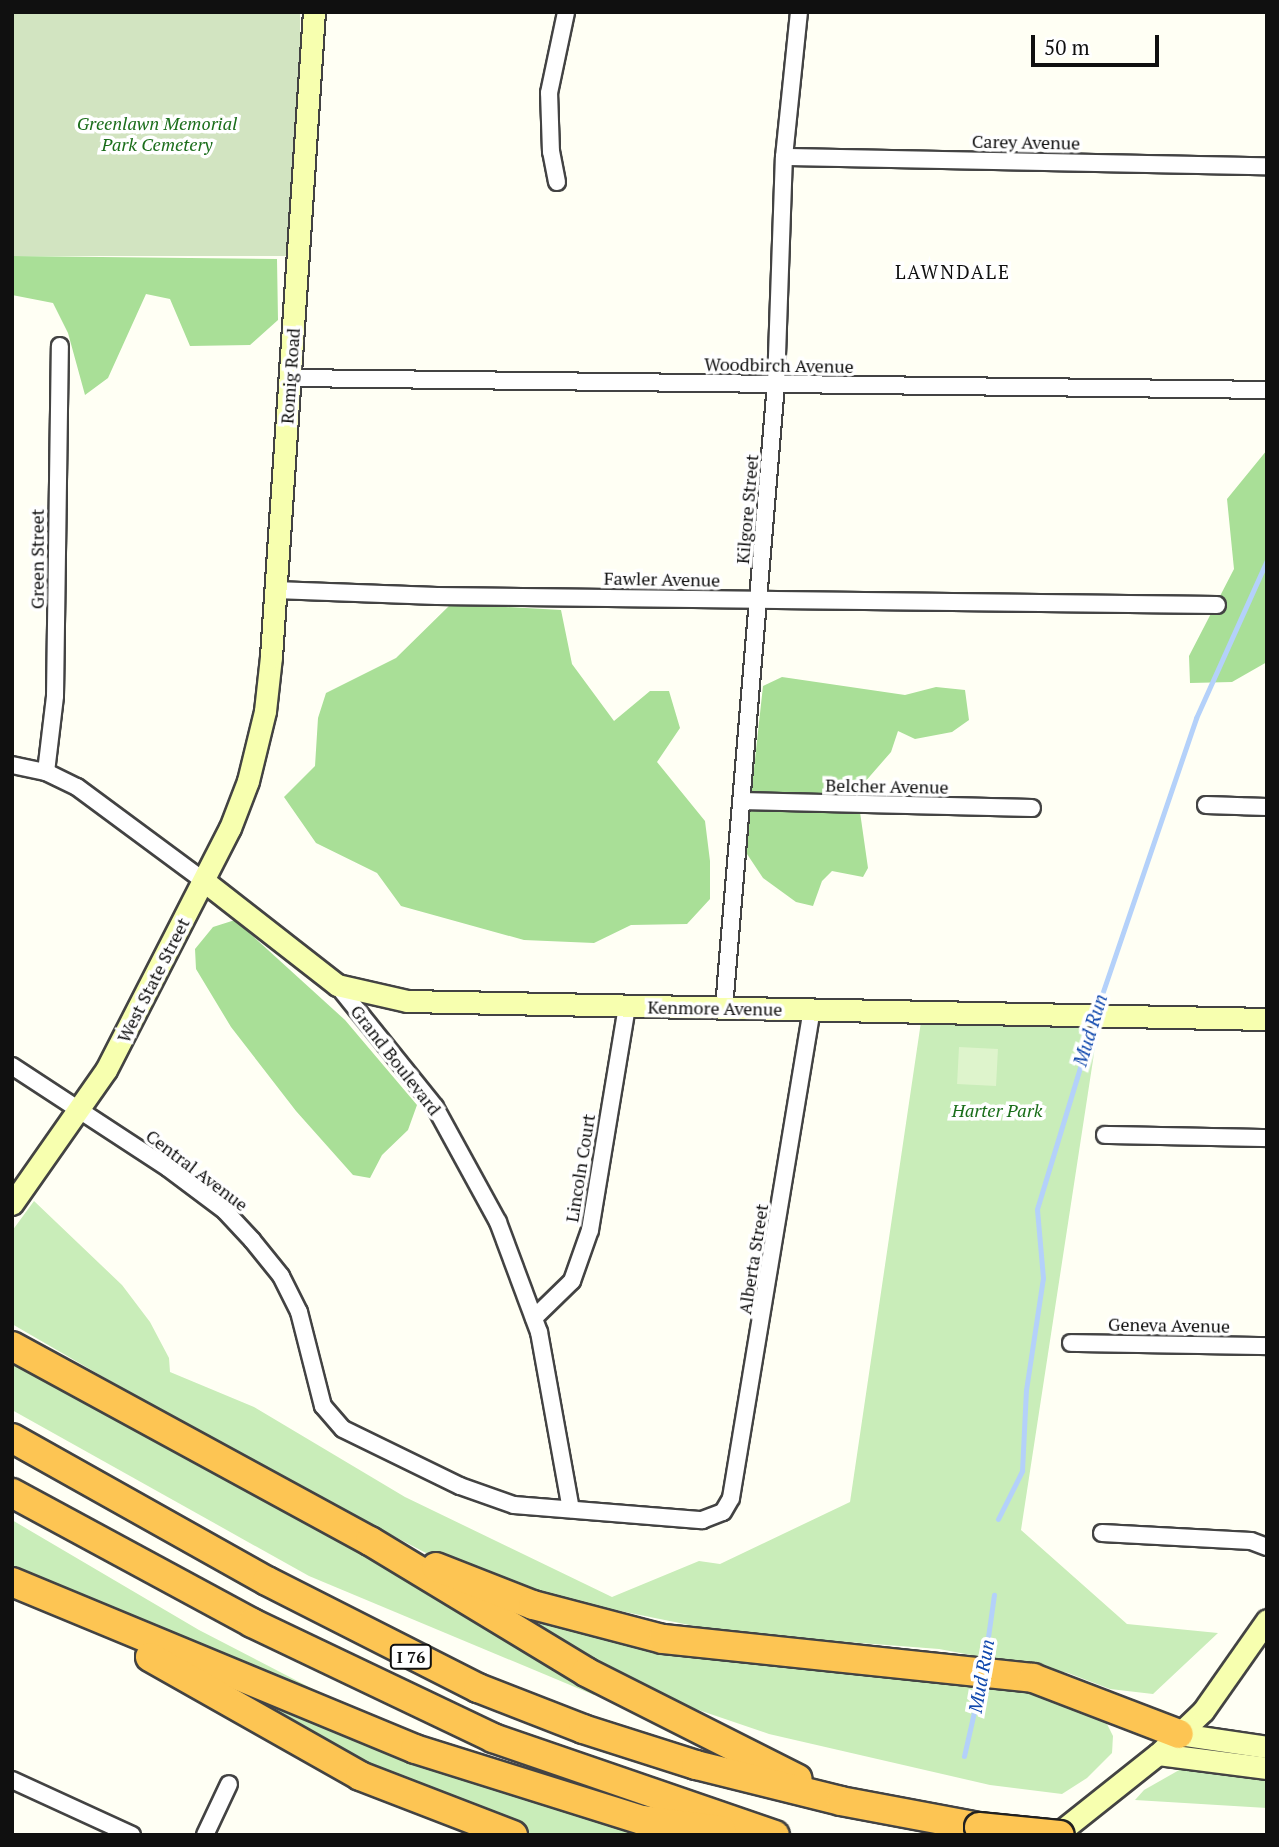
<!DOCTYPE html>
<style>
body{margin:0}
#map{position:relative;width:1279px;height:1847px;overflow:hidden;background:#fffff4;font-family:"PT Serif",serif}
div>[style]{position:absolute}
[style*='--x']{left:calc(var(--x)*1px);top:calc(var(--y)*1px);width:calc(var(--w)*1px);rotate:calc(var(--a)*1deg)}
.green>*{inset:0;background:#c9edb9}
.forest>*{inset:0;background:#a9df97}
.cemetery>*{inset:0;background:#d2e4c1;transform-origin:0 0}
.pitch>*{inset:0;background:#def4cc;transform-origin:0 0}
.stream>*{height:5px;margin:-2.5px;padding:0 2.5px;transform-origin:2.5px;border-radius:2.5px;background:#b4d1fa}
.roads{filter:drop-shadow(2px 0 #434343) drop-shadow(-2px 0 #434343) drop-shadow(0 2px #434343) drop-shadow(0 -2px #434343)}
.street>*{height:16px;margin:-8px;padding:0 8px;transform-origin:8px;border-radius:8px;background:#fff}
.secondary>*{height:21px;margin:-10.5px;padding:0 10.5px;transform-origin:10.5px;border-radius:10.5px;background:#f7ffaf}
.highway>*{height:28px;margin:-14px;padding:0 14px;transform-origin:14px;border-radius:14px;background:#fdc553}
.bridges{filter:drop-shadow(2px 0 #212121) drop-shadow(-2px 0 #212121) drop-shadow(0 2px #212121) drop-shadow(0 -2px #212121)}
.highway-bridge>*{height:28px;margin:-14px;padding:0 14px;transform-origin:14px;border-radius:14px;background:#fdc553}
span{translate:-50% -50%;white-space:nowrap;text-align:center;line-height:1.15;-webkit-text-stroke:7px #fff;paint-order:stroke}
.shield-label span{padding:2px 5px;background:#fff;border:2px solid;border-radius:5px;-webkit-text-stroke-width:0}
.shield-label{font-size:16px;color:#101010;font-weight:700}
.park-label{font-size:18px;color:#1b6e1b;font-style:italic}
.street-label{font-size:18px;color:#101010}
.neighbourhood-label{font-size:19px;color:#101010;letter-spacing:2px}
.water-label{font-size:19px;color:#0f47ad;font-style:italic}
.frame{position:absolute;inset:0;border:14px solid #101010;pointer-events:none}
.scale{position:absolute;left:1031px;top:35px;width:128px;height:32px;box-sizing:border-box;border:4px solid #101010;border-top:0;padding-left:9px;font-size:21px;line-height:24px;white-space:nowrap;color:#101010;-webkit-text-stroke:5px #fff;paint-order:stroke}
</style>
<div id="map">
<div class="green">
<div style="clip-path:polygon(922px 1015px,1099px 1021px,1021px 1530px,1127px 1624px,1218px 1633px,1153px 1694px,1110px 1689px,1068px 1673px,939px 1649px,729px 1633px,546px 1596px,426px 1553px,231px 1451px,12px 1324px,12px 1231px,34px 1201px,122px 1285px,150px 1322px,169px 1358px,170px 1372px,254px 1407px,405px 1497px,612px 1597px,699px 1561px,720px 1564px,850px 1502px)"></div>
<div style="clip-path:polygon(12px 1357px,597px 1685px,594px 1695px,309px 1576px,12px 1410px)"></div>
<div style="clip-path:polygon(12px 1520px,199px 1630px,359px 1713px,12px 1573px)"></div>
<div style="clip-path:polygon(502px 1604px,1018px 1684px,1104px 1718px,1113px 1736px,1112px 1753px,1087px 1778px,1062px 1794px,990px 1785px,769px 1734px,678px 1703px,567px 1649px)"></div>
<div style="clip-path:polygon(266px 1704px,374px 1747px,642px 1835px,533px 1835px,339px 1754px)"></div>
<div style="clip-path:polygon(1188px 1765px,1267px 1772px,1267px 1808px,1135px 1800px,1144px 1790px)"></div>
</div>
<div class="forest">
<div style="clip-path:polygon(12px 256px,277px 259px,278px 320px,250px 345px,190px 346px,170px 299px,146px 294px,108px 378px,85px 395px,68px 333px,53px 303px,12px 295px)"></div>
<div style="clip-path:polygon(1267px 450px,1267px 662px,1232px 682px,1190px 683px,1189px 656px,1234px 569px,1227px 499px)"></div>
<div style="clip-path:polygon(451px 604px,561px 610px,572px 664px,614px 721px,650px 691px,669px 691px,680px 728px,657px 762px,705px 821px,710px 861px,710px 899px,687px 924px,631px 925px,594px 943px,524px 940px,401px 906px,377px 873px,316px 843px,284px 797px,315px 766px,318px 718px,326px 693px,396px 658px)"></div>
<div style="clip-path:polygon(782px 677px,905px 695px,936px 687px,965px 690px,969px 720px,952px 732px,915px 739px,898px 731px,891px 752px,857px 791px,868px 868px,863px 877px,832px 871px,822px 881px,813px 906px,796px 902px,763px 878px,745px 851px,763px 686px)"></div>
<div style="clip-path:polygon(235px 920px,345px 1020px,417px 1105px,408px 1130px,382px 1155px,370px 1178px,353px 1175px,296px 1111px,231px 1027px,196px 969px,195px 949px,213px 927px)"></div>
</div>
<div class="cemetery">
<div style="left:12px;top:12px;width:288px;height:244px"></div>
</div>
<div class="pitch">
<div style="left:959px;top:1047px;width:39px;height:37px;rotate:3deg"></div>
</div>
<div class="stream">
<div style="--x:1096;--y:1012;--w:311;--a:-71.2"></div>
<div style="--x:1196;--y:718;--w:173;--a:-65.8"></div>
<div style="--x:998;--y:1519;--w:54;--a:-63.4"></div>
<div style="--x:1022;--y:1471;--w:81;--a:-87.2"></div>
<div style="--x:1026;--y:1390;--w:113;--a:-81.4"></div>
<div style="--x:1043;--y:1278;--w:69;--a:-95"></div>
<div style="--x:1037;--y:1209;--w:196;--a:-73.1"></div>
<div style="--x:984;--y:1665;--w:71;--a:-81.9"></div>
<div style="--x:964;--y:1756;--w:77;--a:-77.2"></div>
</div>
<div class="roads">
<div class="street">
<div style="--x:784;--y:157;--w:483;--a:1.1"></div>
<div style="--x:557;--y:182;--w:31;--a:-101"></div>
<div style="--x:551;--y:152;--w:59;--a:-91.9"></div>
<div style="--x:549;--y:93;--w:83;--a:-78.1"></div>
<div style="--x:290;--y:378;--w:977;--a:0.7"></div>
<div style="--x:275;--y:590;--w:162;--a:2.1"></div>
<div style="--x:437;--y:596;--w:780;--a:0.66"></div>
<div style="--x:12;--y:765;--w:35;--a:12"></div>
<div style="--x:46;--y:772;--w:34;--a:26"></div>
<div style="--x:77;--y:787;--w:158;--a:36.5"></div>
<div style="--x:46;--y:772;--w:77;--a:-83.2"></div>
<div style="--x:55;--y:696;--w:350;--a:-89.2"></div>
<div style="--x:741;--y:801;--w:291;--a:1.4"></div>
<div style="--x:1206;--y:805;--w:61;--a:1.9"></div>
<div style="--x:337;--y:985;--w:156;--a:51.2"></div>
<div style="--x:435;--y:1107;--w:131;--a:61.3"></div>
<div style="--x:498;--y:1222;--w:117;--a:69.6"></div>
<div style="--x:539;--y:1332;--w:180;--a:79.8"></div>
<div style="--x:724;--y:1008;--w:626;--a:-85.24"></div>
<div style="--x:776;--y:384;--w:227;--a:-88"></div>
<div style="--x:784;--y:157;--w:146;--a:-84.1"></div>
<div style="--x:12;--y:1066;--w:186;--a:33.2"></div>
<div style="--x:168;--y:1168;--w:71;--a:37"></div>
<div style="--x:225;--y:1211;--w:40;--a:47"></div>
<div style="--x:252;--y:1240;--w:46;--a:51.1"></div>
<div style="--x:281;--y:1276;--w:40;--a:63.4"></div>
<div style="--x:299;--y:1312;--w:97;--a:75.7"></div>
<div style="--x:323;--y:1406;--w:30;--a:49"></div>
<div style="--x:343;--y:1429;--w:130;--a:26"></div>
<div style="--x:460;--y:1486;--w:57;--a:19.4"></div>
<div style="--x:514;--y:1505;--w:189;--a:4.6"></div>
<div style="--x:702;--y:1520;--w:22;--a:-21"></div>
<div style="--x:723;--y:1512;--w:16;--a:-60"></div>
<div style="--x:731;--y:1498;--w:495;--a:-80.6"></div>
<div style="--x:1105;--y:1135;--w:162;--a:1.1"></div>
<div style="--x:534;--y:1318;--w:53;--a:-44.2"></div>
<div style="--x:572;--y:1281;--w:54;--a:-70.6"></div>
<div style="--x:590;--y:1230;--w:227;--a:-80.6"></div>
<div style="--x:1071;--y:1343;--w:196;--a:0.9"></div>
<div style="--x:1102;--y:1533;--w:149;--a:3.1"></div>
<div style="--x:1251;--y:1541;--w:17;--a:21"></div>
<div style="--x:12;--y:1780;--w:132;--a:24.6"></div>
<div style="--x:205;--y:1835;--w:56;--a:-64.8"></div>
</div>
<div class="secondary">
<div style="--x:204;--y:881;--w:169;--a:38"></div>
<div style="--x:337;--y:985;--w:72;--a:12.9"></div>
<div style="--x:407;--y:1001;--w:860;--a:1.2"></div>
<div style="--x:12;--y:1204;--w:164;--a:-55"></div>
<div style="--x:106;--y:1070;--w:272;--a:-62.9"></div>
<div style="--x:230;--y:828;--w:50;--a:-69"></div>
<div style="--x:248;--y:781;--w:72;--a:-76.3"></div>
<div style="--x:265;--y:711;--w:54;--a:-83.7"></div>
<div style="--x:271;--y:657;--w:646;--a:-86.19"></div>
<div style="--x:1179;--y:1734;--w:89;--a:8.4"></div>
<div style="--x:1158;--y:1754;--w:110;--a:7.3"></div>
<div style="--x:1056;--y:1835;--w:130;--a:-38.5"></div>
<div style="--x:1158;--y:1754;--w:62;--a:-43.7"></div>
<div style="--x:1203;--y:1711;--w:111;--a:-54.9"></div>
</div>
<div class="highway">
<div style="--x:12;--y:1346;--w:408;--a:28.6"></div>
<div style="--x:370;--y:1541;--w:253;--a:31.2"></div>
<div style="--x:586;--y:1672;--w:237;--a:26.8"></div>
<div style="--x:12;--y:1438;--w:292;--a:29.3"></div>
<div style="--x:267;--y:1581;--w:237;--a:26.9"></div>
<div style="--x:478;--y:1688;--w:113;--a:21.3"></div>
<div style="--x:583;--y:1729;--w:119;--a:17.7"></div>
<div style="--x:696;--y:1765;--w:149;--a:13.9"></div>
<div style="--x:841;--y:1801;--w:140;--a:10.7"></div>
<div style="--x:12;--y:1493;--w:273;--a:28.4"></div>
<div style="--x:252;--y:1623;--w:267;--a:25.5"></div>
<div style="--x:493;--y:1738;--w:298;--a:19"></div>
<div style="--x:436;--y:1567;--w:104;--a:21.4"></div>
<div style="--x:533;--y:1605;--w:134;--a:14.7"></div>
<div style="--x:663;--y:1639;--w:372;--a:6"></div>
<div style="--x:1033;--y:1678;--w:156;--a:21"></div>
<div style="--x:12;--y:1582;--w:436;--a:22.5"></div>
<div style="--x:415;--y:1749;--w:238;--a:17.4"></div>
<div style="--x:642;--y:1820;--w:80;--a:7.2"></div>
<div style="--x:150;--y:1657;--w:241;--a:29.5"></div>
<div style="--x:360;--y:1776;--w:164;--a:21.1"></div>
</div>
</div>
<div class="bridges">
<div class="highway-bridge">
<div style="--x:979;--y:1827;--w:81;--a:5.6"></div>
</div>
</div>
<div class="shield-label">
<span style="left:411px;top:1657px">I 76</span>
</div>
<div class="park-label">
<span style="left:157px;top:134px">Greenlawn Memorial<br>Park Cemetery</span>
<span style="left:997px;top:1110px">Harter Park</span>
</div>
<div class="street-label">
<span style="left:1026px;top:142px;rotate:1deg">Carey Avenue</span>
<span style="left:779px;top:365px;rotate:1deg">Woodbirch Avenue</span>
<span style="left:290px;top:376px;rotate:-86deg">Romig Road</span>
<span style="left:747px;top:509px;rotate:-85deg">Kilgore Street</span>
<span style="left:37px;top:559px;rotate:-90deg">Green Street</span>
<span style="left:662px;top:579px;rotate:1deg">Fawler Avenue</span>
<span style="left:887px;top:786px;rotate:1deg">Belcher Avenue</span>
<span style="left:153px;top:980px;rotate:-63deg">West State Street</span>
<span style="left:715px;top:1008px;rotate:1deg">Kenmore Avenue</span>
<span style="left:396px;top:1060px;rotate:52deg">Grand Boulevard</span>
<span style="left:580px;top:1168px;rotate:-81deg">Lincoln Court</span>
<span style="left:197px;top:1170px;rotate:37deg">Central Avenue</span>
<span style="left:753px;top:1259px;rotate:-81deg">Alberta Street</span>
<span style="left:1169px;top:1325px;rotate:1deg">Geneva Avenue</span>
</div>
<div class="neighbourhood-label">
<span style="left:953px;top:272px">LAWNDALE</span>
</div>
<div class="water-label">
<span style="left:1090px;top:1030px;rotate:-73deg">Mud Run</span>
<span style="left:981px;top:1676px;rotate:-80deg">Mud Run</span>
</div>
<div class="frame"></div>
<div class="scale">50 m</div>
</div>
